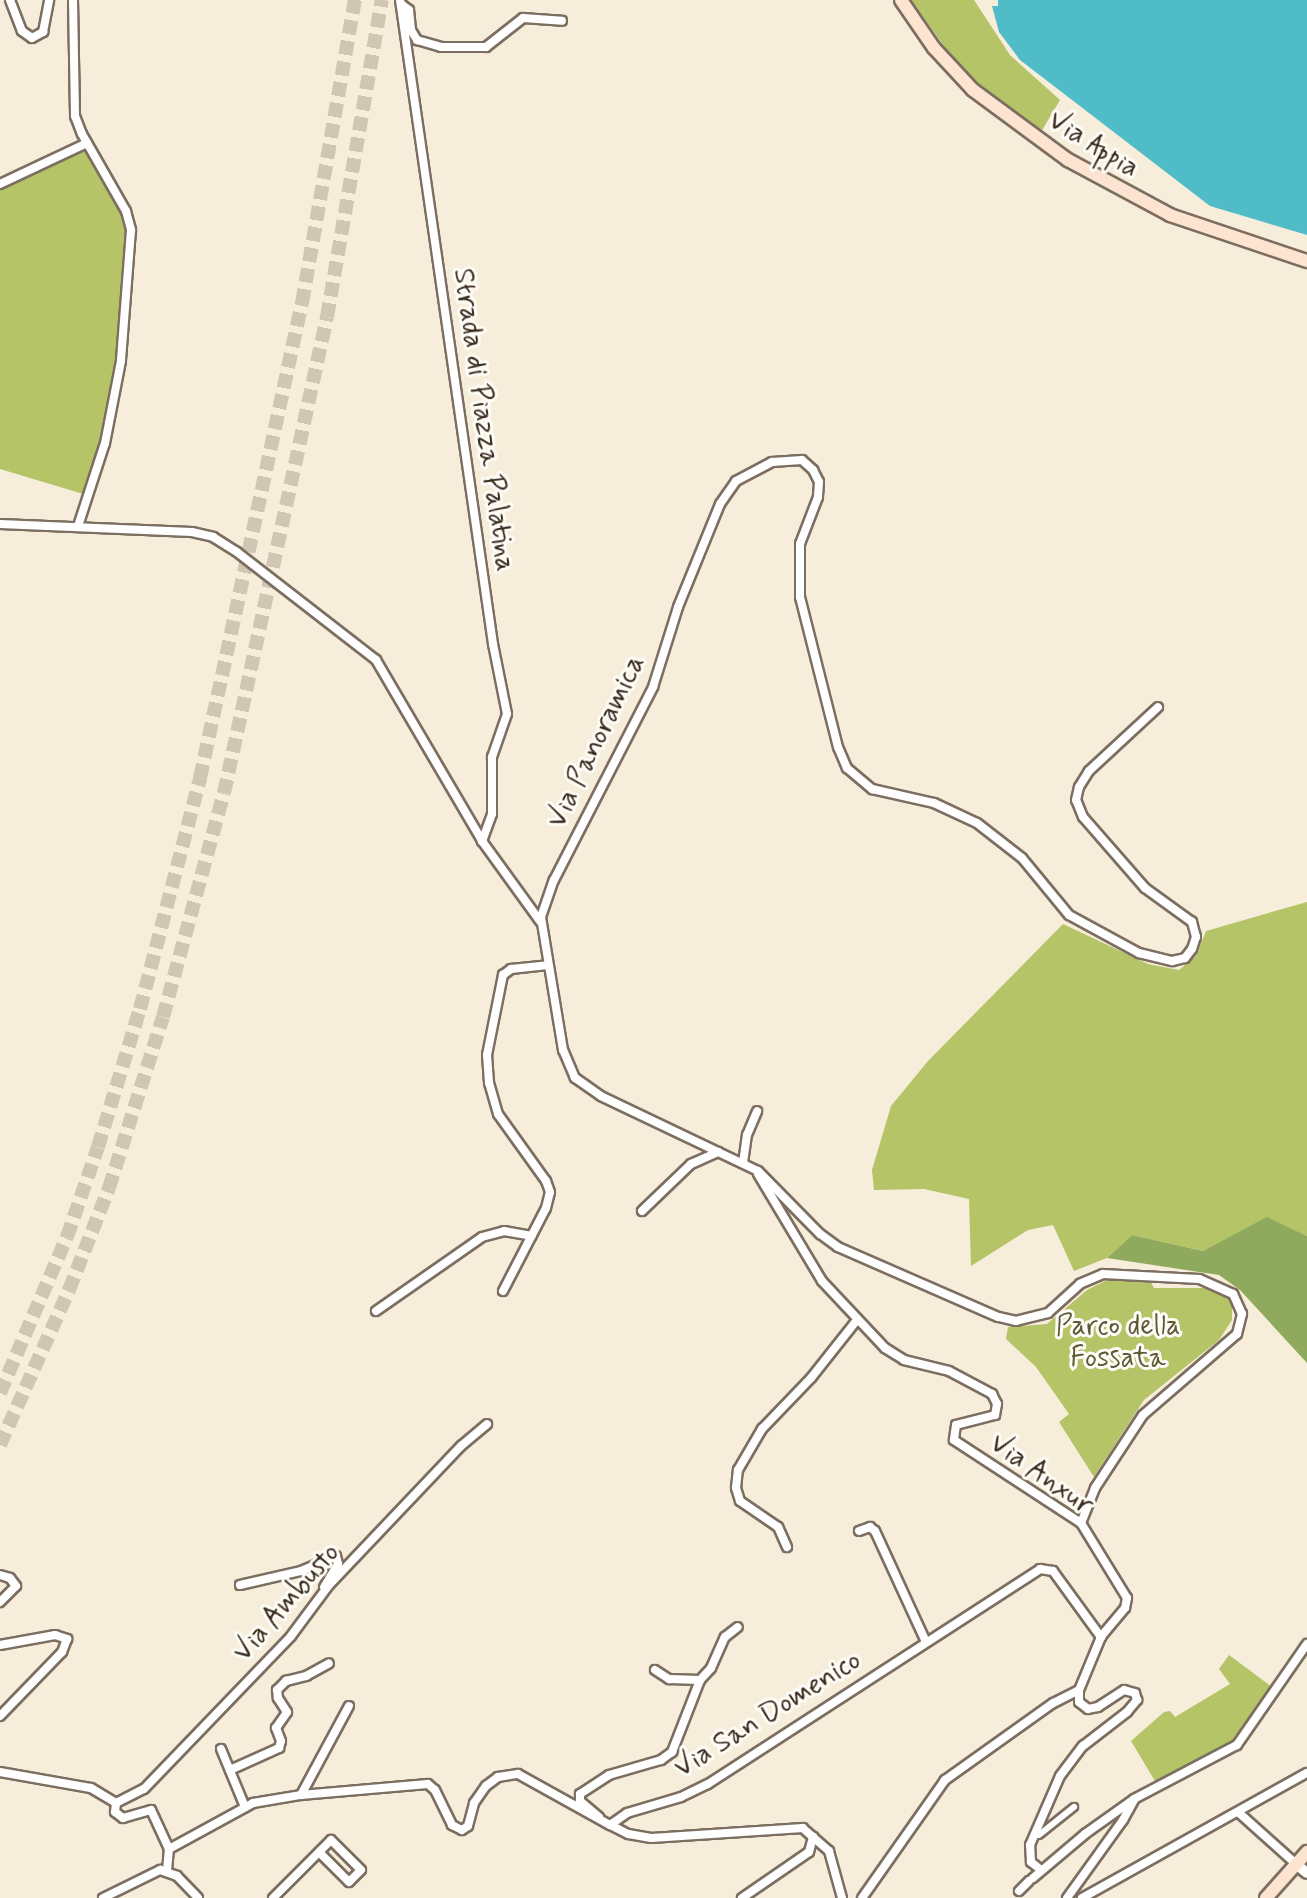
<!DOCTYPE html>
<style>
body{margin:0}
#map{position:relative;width:1307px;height:1898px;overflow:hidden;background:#f6edda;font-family:Mynerve,sans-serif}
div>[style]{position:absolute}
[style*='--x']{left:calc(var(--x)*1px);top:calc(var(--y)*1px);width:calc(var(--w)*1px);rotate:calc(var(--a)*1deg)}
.green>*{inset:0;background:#b4c467}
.forest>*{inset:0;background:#8faa5c}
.water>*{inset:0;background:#4fbcc8}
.trunk-tunnel>*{height:14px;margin-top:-7px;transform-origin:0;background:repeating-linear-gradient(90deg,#d1c6b4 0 14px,transparent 0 21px)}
.roads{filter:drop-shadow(2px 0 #7c6e60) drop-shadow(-2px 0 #7c6e60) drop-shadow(0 2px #7c6e60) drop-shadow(0 -2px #7c6e60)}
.pedestrian>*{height:6px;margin:-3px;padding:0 3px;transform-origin:3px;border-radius:3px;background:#fff}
.minor>*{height:8px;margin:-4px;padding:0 4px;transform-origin:4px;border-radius:4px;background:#fff}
.tertiary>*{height:10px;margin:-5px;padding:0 5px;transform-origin:5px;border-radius:5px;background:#fff}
.secondary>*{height:12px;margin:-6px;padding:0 6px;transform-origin:6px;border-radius:6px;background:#fde4d0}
span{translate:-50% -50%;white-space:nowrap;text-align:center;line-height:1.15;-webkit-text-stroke:6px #fdfcf7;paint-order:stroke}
.street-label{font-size:28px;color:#3b2a1e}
.park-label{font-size:28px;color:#5f5834}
</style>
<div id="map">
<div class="green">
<div style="clip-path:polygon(911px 0,974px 0,1010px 55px,1060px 100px,1041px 132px,964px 74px)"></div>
<div style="clip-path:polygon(85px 148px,129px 220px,126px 345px,114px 424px,90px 496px,0 469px,0 187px)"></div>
<div style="clip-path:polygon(1307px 902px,1307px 1236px,1267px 1218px,1203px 1251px,1132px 1235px,1107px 1258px,1074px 1271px,1053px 1225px,1028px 1230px,971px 1266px,969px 1199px,924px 1189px,874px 1190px,872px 1170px,891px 1106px,928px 1061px,1063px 924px,1148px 964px,1179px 970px,1196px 956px,1206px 931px)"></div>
<div style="clip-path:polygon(1149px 1279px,1154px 1288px,1215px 1288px,1232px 1300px,1232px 1320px,1219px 1340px,1144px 1400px,1094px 1477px,1059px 1422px,1069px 1414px,1036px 1367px,1006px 1339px,1008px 1327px,1047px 1324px,1087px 1290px,1107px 1280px)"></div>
<div style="clip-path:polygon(1229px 1655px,1272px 1687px,1234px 1741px,1155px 1781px,1131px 1741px,1164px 1712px,1170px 1711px,1175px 1717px,1230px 1684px,1219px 1669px)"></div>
</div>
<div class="forest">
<div style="clip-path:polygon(1267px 1217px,1307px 1236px,1307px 1363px,1240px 1290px,1219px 1275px,1107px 1258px,1132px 1235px,1203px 1251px)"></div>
</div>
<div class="water">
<div style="clip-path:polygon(998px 0,1307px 0,1307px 235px,1210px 206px,1020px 60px,999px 32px,992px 6px,998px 6px)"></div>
</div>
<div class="trunk-tunnel">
<div style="--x:0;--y:1393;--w:170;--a:-66.8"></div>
<div style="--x:67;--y:1237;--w:95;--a:-71"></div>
<div style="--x:98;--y:1147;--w:144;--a:-73.1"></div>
<div style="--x:140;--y:1009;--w:239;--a:-75.4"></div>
<div style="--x:200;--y:778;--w:486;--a:-77.9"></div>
<div style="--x:302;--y:303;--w:308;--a:-80.1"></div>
<div style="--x:0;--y:1445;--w:170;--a:-66"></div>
<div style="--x:69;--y:1290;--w:110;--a:-68.6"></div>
<div style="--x:109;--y:1188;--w:179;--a:-72.5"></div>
<div style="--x:163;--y:1017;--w:232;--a:-74.8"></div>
<div style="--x:224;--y:793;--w:487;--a:-77.8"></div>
<div style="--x:327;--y:317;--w:322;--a:-80.2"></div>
</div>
<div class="roads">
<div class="pedestrian">
<div style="--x:1039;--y:1835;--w:45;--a:-38.7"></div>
</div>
<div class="minor">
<div style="--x:10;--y:0;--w:33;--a:69"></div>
<div style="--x:22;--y:31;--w:12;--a:35"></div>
<div style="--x:32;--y:38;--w:13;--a:-29"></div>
<div style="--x:43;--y:32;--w:33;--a:-79"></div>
<div style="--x:73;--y:0;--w:116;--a:89"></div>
<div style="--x:75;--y:116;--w:19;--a:69"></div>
<div style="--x:82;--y:134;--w:89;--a:60.3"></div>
<div style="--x:126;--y:211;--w:20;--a:75"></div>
<div style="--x:131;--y:230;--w:131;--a:94.4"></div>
<div style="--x:121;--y:361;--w:84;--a:101"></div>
<div style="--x:105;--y:443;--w:87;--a:108"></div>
<div style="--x:400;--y:0;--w:651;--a:81.78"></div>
<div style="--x:493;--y:644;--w:71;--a:78.7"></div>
<div style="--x:507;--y:714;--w:46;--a:109.2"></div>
<div style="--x:492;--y:757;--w:57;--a:90"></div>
<div style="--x:492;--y:814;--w:29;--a:110"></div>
<div style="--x:401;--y:4;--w:10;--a:37"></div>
<div style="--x:409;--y:10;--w:20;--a:84"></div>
<div style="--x:411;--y:30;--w:12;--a:59"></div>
<div style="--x:417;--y:40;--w:25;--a:16"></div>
<div style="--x:441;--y:47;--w:45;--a:0"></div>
<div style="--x:486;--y:47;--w:47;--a:-38.1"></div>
<div style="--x:523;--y:18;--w:39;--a:4"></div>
<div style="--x:0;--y:184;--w:96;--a:-25.2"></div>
<div style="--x:0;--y:524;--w:192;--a:2.4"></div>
<div style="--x:192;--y:532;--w:22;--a:13"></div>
<div style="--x:213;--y:537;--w:28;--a:32"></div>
<div style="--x:237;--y:552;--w:176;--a:37.8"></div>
<div style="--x:376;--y:660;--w:210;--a:59.6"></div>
<div style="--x:482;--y:841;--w:99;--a:54.1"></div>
<div style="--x:743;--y:1163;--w:28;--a:-82"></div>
<div style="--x:747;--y:1135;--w:26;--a:-67"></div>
<div style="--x:758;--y:1174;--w:125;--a:59.1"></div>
<div style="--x:822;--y:1281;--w:92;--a:46.8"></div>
<div style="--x:885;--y:1348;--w:22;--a:32"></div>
<div style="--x:904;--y:1360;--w:46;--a:13.7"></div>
<div style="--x:949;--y:1371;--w:49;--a:28.1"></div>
<div style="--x:992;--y:1394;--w:11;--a:63"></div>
<div style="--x:997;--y:1404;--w:11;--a:100"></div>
<div style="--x:995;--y:1415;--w:40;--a:165.6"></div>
<div style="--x:956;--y:1425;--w:15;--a:98"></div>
<div style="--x:954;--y:1440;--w:152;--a:33.2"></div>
<div style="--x:1081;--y:1523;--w:88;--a:58.5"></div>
<div style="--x:1127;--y:1598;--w:10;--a:101"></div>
<div style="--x:1125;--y:1608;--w:38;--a:130"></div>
<div style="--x:1101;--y:1637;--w:57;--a:112.5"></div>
<div style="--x:1079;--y:1690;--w:29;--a:153"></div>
<div style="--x:1053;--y:1703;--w:133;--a:144.5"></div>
<div style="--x:945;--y:1780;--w:144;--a:125.1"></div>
<div style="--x:642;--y:1211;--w:68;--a:-43.8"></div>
<div style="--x:691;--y:1164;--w:30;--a:-24"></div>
<div style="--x:503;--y:1291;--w:93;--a:-62.6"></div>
<div style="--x:546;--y:1208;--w:16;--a:-76"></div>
<div style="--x:550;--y:1192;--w:12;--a:-110"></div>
<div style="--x:546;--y:1181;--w:82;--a:-125.6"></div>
<div style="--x:498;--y:1114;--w:32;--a:-106"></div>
<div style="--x:489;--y:1083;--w:28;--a:-94"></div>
<div style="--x:487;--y:1055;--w:82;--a:-78.7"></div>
<div style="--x:503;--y:975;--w:10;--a:-37"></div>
<div style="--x:511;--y:969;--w:37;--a:-6"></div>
<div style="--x:376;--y:1311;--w:129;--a:-34.9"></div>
<div style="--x:482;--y:1237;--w:23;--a:-15"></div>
<div style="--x:504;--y:1231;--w:28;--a:10"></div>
<div style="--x:1081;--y:1523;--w:38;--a:-68"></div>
<div style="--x:1095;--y:1488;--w:87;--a:-56.7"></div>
<div style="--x:1143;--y:1415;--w:124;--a:-40.8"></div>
<div style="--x:1237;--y:1334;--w:21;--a:-76"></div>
<div style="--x:1242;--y:1314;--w:22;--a:-114"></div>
<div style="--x:1233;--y:1294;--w:37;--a:-156"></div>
<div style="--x:1199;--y:1279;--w:96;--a:-177"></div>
<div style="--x:1103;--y:1274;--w:25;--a:157"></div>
<div style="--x:1080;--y:1284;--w:43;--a:137.8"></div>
<div style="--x:1048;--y:1313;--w:33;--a:166"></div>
<div style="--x:1016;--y:1321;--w:18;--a:-167"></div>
<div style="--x:998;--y:1317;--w:175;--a:-156.4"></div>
<div style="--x:838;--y:1247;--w:22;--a:-144"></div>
<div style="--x:820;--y:1234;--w:88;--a:-134.5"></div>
<div style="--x:758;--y:1171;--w:174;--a:-154.5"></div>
<div style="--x:601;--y:1096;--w:32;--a:-145"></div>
<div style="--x:575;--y:1078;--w:30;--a:-113"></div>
<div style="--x:563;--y:1050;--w:135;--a:-99.4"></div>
<div style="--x:541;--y:917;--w:39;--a:-71"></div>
<div style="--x:554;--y:880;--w:217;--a:-62.8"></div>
<div style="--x:653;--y:687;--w:84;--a:-72.6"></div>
<div style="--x:678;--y:607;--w:111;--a:-67.8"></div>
<div style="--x:720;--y:504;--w:28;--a:-55"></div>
<div style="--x:736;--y:481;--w:41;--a:-27.8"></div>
<div style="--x:772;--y:462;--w:30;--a:-4"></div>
<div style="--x:802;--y:460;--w:15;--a:42"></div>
<div style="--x:813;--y:470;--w:13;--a:63"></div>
<div style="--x:819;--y:482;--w:15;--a:94"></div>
<div style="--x:818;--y:497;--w:50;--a:111"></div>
<div style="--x:800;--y:544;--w:53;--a:90"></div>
<div style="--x:800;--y:597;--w:155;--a:75.8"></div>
<div style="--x:838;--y:747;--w:23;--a:67"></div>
<div style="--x:847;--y:768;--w:33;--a:40"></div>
<div style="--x:872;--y:789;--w:64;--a:12.7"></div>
<div style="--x:934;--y:803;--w:47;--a:24.9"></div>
<div style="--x:977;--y:823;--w:57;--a:37.9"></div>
<div style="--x:1022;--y:858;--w:74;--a:50.5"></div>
<div style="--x:1069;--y:915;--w:80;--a:28.5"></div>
<div style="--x:1139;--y:953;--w:34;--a:14"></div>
<div style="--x:1172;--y:961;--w:13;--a:-13"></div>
<div style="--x:1185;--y:958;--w:11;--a:-52"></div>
<div style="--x:1192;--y:949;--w:13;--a:-72"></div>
<div style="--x:1196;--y:937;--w:16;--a:-105"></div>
<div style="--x:1192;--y:922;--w:58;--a:-144.1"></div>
<div style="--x:1145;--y:888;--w:94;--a:-131.1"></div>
<div style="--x:1083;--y:817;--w:18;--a:-112"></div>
<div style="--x:1076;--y:800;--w:13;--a:-77"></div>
<div style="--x:1079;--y:787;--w:19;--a:-58"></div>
<div style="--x:1089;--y:771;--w:94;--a:-42.8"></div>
<div style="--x:859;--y:1531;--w:12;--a:-20"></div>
<div style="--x:870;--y:1527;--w:6;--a:39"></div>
<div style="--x:875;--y:1531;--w:122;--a:65.3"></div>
<div style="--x:787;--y:1547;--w:22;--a:-114"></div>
<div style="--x:778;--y:1527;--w:46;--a:-145.6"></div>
<div style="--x:740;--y:1501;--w:14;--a:-107"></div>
<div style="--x:736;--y:1488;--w:18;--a:-84"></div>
<div style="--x:738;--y:1470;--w:48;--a:-59.7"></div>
<div style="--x:762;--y:1429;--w:71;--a:-46.1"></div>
<div style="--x:811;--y:1378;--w:74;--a:-51.6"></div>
<div style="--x:0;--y:1575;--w:10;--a:17"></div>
<div style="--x:10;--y:1578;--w:10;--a:53"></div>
<div style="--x:16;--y:1586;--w:23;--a:135"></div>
<div style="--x:240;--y:1585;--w:63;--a:-12.9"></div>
<div style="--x:301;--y:1571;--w:38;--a:-23"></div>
<div style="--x:336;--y:1556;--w:8;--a:76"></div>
<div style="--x:338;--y:1564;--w:27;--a:121"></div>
<div style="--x:0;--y:1645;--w:56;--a:-10.3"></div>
<div style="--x:55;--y:1635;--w:13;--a:18"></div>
<div style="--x:67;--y:1639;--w:14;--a:111"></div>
<div style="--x:62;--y:1652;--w:89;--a:134.1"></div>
<div style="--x:655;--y:1670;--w:17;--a:33"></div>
<div style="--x:669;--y:1679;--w:31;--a:2"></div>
<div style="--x:221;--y:1749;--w:63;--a:67.5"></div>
<div style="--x:230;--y:1770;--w:54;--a:-24.2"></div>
<div style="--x:279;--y:1748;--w:7;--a:-74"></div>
<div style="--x:281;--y:1741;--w:14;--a:-111"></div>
<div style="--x:276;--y:1728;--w:19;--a:-55"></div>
<div style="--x:287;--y:1712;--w:17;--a:-123"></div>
<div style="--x:278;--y:1698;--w:8;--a:-97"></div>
<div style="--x:277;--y:1690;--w:13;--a:-45"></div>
<div style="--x:286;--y:1681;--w:21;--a:-14"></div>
<div style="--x:306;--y:1676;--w:26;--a:-29"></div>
<div style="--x:0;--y:1772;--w:92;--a:10"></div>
<div style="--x:91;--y:1788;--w:29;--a:31"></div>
<div style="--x:116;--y:1803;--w:9;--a:96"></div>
<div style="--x:115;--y:1812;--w:10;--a:37"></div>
<div style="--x:123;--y:1818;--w:29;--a:-16"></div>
<div style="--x:151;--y:1810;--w:43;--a:65.2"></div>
<div style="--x:301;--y:1795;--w:101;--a:-61.7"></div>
<div style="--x:116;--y:1803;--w:31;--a:-27"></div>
<div style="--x:144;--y:1789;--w:212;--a:-46.1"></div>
<div style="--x:291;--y:1636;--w:64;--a:-53.3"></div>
<div style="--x:329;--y:1585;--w:192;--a:-46.5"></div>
<div style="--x:461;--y:1446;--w:34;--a:-40"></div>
<div style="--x:1238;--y:1812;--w:78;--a:41.9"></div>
<div style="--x:599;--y:1817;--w:25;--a:-140"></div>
<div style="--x:580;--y:1801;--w:7;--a:-90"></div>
<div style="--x:580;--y:1794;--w:35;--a:-33"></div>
<div style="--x:609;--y:1775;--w:54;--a:-16.1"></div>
<div style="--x:661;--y:1760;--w:14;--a:-36"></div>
<div style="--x:672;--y:1752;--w:77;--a:-68.7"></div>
<div style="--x:700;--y:1680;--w:16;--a:-47"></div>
<div style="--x:711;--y:1668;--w:34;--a:-66"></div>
<div style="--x:725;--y:1637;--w:16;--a:-38"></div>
<div style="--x:1041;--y:1870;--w:13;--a:-141"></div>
<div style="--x:1031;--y:1862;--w:17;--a:-93"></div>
<div style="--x:1030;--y:1845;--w:75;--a:-66.5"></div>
<div style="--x:1060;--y:1776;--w:38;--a:-53"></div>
<div style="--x:1083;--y:1746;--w:56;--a:-37.7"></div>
<div style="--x:1127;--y:1712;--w:16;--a:-50"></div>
<div style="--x:1137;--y:1700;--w:7;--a:-106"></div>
<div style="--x:1135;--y:1693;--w:11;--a:-165"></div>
<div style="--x:1124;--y:1690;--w:31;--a:147"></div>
<div style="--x:1098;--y:1707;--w:10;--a:169"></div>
<div style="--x:1088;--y:1709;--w:11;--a:-142"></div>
<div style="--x:1079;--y:1702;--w:12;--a:-90"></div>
<div style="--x:167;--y:1871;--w:22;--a:-85"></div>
<div style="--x:169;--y:1849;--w:96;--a:-28.7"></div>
<div style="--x:253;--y:1803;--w:49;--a:-9.5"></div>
<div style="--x:301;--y:1795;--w:127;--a:-5"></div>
<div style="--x:428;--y:1784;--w:9;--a:41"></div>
<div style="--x:435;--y:1790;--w:39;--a:64"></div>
<div style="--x:452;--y:1825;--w:11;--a:27"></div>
<div style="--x:462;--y:1830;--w:7;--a:-34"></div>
<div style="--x:468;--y:1826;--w:24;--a:-75"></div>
<div style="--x:474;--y:1803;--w:21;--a:-55"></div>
<div style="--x:486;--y:1786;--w:15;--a:-37"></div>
<div style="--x:498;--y:1777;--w:20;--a:-9"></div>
<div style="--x:518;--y:1774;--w:105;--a:29"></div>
<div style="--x:1033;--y:1878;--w:68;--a:-40.2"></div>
<div style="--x:1085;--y:1834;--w:60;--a:-35.5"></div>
<div style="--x:1134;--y:1799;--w:116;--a:-27.7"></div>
<div style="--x:1237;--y:1745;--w:123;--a:-55.3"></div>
<div style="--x:1019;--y:1891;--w:14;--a:-45"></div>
<div style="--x:103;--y:1898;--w:64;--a:-26.2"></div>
<div style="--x:160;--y:1870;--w:18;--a:19"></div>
<div style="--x:177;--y:1876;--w:30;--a:46"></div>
<div style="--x:273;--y:1898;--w:82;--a:-45"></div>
<div style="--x:331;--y:1840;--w:42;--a:45"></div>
<div style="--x:361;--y:1870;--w:17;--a:135"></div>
<div style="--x:349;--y:1882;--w:42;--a:-135"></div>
<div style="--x:742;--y:1898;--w:81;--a:-34.5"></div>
<div style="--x:809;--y:1852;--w:16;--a:-75"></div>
<div style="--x:842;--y:1898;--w:49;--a:-105.5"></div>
<div style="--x:829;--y:1851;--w:35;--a:-139"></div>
<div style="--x:803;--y:1828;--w:152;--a:176.2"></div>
<div style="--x:651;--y:1838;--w:23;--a:-170"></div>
<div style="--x:628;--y:1834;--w:20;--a:-153"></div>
<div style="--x:610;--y:1825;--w:21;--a:-35"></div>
<div style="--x:627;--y:1813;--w:56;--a:-16.5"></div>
<div style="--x:681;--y:1797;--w:30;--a:-26"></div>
<div style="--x:708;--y:1784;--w:396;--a:-32.9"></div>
<div style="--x:1040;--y:1569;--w:13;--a:9"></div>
<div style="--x:1053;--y:1571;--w:82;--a:54"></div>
<div style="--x:1067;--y:1898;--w:96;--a:-54.3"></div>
<div style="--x:1123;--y:1820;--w:23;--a:-61"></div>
<div style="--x:1082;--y:1898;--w:257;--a:-29.1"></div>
</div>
<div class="tertiary">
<div style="--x:1296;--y:1864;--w:14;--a:39"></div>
</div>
<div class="secondary">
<div style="--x:901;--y:0;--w:58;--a:55.5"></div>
<div style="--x:934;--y:48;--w:57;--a:47.1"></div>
<div style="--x:973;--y:90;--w:118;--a:36.4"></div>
<div style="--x:1068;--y:160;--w:116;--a:28.3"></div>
<div style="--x:1170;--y:215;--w:145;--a:18.6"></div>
<div style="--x:1266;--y:1898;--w:62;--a:-48.3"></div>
</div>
</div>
<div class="street-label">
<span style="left:1093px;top:145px;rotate:32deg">Via Appia</span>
<span style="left:483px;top:420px;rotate:82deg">Strada di Piazza Palatina</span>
<span style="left:597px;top:742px;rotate:-64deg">Via Panoramica</span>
<span style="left:1041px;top:1475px;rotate:35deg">Via Anxur</span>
<span style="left:287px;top:1603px;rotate:-49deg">Via Ambusto</span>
<span style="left:768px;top:1715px;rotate:-32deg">Via San Domenico</span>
</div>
<div class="park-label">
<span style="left:1118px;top:1343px">Parco della<br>Fossata</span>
</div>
</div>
